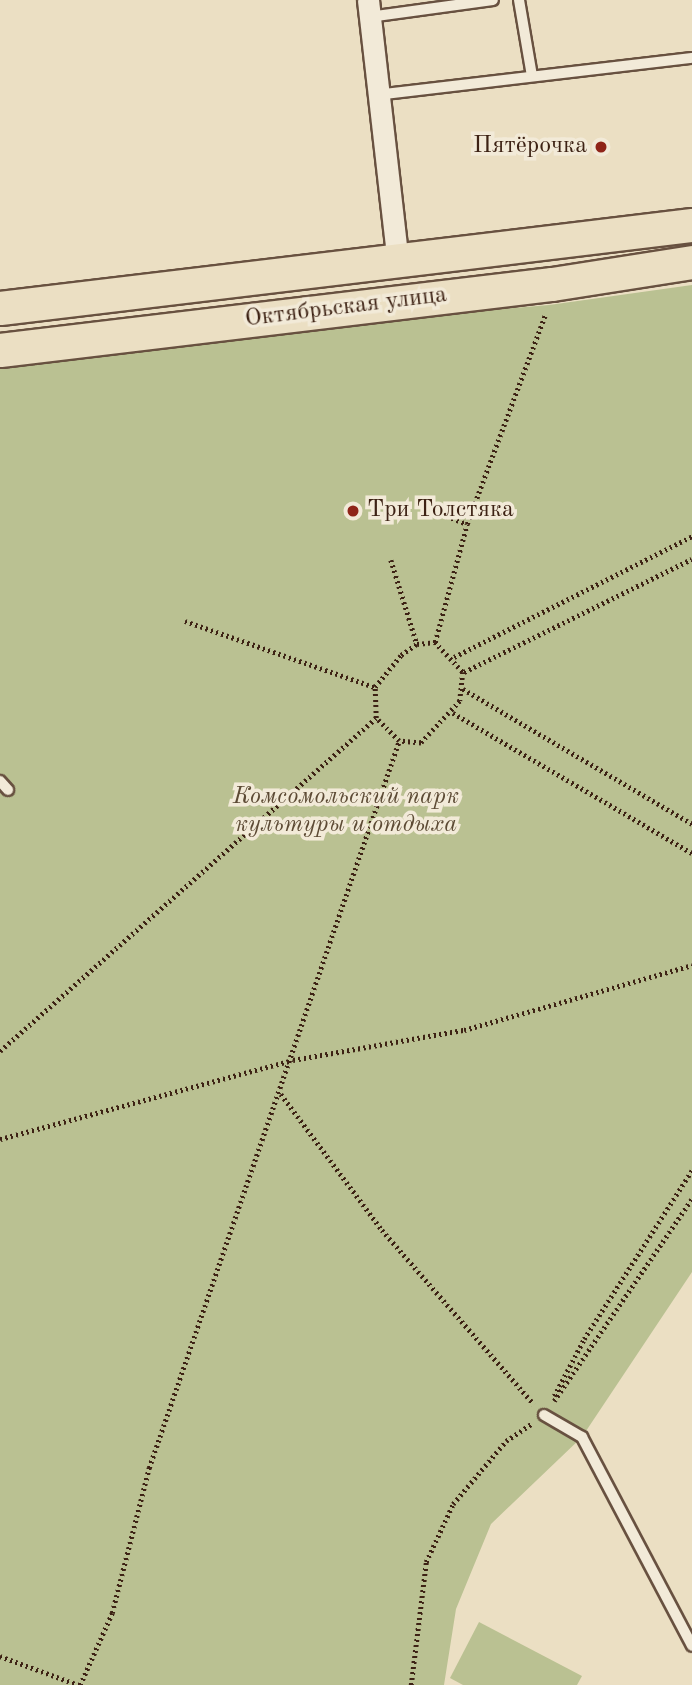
<!DOCTYPE html>
<meta charset="utf-8">
<style>
body{margin:0}
#map{position:relative;width:692px;height:1685px;overflow:hidden;background:#ebdfc3;font-family:"Old Standard TT",serif}
div>[style]{position:absolute}
[style*='--x']{left:calc(var(--x)*1px);top:calc(var(--y)*1px);width:calc(var(--w)*1px);rotate:calc(var(--a)*1deg)}
.green>*{inset:0;background:#bac192}
.path>*{height:4.5px;margin-top:-2.25px;transform-origin:0;background:repeating-linear-gradient(90deg,#3d2214 0 2px,transparent 0 5.5px)}
.roads{filter:drop-shadow(2px 0 #685140) drop-shadow(-2px 0 #685140) drop-shadow(0 2px #685140) drop-shadow(0 -2px #685140)}
.service>*{height:10px;margin:-5px;padding:0 5px;transform-origin:5px;border-radius:5px;background:#f2ead8}
.minor>*{height:21px;margin:-10.5px;padding:0 10.5px;transform-origin:10.5px;border-radius:10.5px;background:#f2ead8}
.primary>*{height:33px;margin:-16.5px;padding:0 16.5px;transform-origin:16.5px;border-radius:16.5px;background:#ebdfc3}
.dots>*{width:19px;height:19px;translate:-50% -50%;box-sizing:border-box;border:4px solid #f2ead8;border-radius:50%}
span{translate:-50% -50%;white-space:nowrap;text-align:center;line-height:1.15;-webkit-text-stroke:7px #f2ead8;paint-order:stroke}
.poi-label{font-size:24px;color:#3d2214}
.right{translate:-100% -50%;text-align:right}
.left{translate:0 -50%;text-align:left}
.street-label{font-size:24px;color:#3d2214}
.park-label{font-size:24px;color:#5c4a34;font-style:italic}
</style>
<div id="map">
<div class="green">
<div style="clip-path:polygon(692px 285px,692px 1272px,582px 1437px,491px 1524px,456px 1609px,444px 1685px,0 1685px,0 353px,549px 305px)"></div>
<div style="clip-path:polygon(479px 1622px,582px 1676px,577px 1685px,463px 1685px,450px 1678px)"></div>
</div>
<div class="path">
<div style="--x:426;--y:508;--w:44;--a:21.3"></div>
<div style="--x:391;--y:560;--w:88;--a:72.8"></div>
<div style="--x:185;--y:621;--w:201;--a:19.2"></div>
<div style="--x:435;--y:642;--w:122;--a:-74.8"></div>
<div style="--x:467;--y:524;--w:223;--a:-69.5"></div>
<div style="--x:435;--y:642;--w:41;--a:47"></div>
<div style="--x:463;--y:672;--w:29;--a:96"></div>
<div style="--x:460;--y:701;--w:57;--a:132.9"></div>
<div style="--x:421;--y:743;--w:22;--a:-175"></div>
<div style="--x:399;--y:741;--w:33;--a:-135"></div>
<div style="--x:376;--y:718;--w:31;--a:-92"></div>
<div style="--x:375;--y:687;--w:41;--a:-50.9"></div>
<div style="--x:401;--y:655;--w:19;--a:-35"></div>
<div style="--x:417;--y:644;--w:18;--a:-6"></div>
<div style="--x:454;--y:657;--w:267;--a:-26.9"></div>
<div style="--x:464;--y:672;--w:254;--a:-26.4"></div>
<div style="--x:463;--y:689;--w:266;--a:30.5"></div>
<div style="--x:453;--y:713;--w:277;--a:30.4"></div>
<div style="--x:0;--y:1051;--w:502;--a:-41.53"></div>
<div style="--x:281;--y:1094;--w:169;--a:53.4"></div>
<div style="--x:382;--y:1230;--w:231;--a:48.9"></div>
<div style="--x:0;--y:1139;--w:303;--a:-15.1"></div>
<div style="--x:293;--y:1060;--w:174;--a:-10"></div>
<div style="--x:464;--y:1030;--w:237;--a:-15.9"></div>
<div style="--x:554;--y:1396;--w:64;--a:-62.2"></div>
<div style="--x:584;--y:1339;--w:201;--a:-57.4"></div>
<div style="--x:554;--y:1401;--w:245;--a:-55.7"></div>
<div style="--x:0;--y:1656;--w:84;--a:20.2"></div>
<div style="--x:80;--y:1685;--w:79;--a:-66"></div>
<div style="--x:112;--y:1613;--w:150;--a:-75.7"></div>
<div style="--x:149;--y:1468;--w:769;--a:-71.02"></div>
<div style="--x:411;--y:1685;--w:124;--a:-83"></div>
<div style="--x:426;--y:1562;--w:64;--a:-65"></div>
<div style="--x:453;--y:1504;--w:82;--a:-49.9"></div>
<div style="--x:506;--y:1441;--w:30;--a:-34"></div>
</div>
<div class="roads">
<div class="service">
<div style="--x:519;--y:0;--w:77;--a:80.3"></div>
<div style="--x:369;--y:17;--w:125;--a:-7.8"></div>
<div style="--x:376;--y:95;--w:318;--a:-6.7"></div>
<div style="--x:0;--y:781;--w:12;--a:48"></div>
<div style="--x:544;--y:1415;--w:44;--a:30.1"></div>
<div style="--x:582;--y:1437;--w:236;--a:62.2"></div>
</div>
<div class="minor">
<div style="--x:368;--y:0;--w:265;--a:83.5"></div>
</div>
<div class="primary">
<div style="--x:0;--y:308;--w:697;--a:-6.84"></div>
<div style="--x:0;--y:350;--w:556;--a:-6.82"></div>
<div style="--x:552;--y:284;--w:142;--a:-8.9"></div>
</div>
</div>
<div class="dots">
<div style="left:601px;top:147px;background:#8f2418"></div>
<div style="left:353px;top:511px;background:#8f2418"></div>
</div>
<div class="poi-label">
<span class="right" style="left:587px;top:147px">Пятёрочка</span>
<span class="left" style="left:367px;top:511px">Три Толстяка</span>
</div>
<div class="street-label">
<span style="left:346px;top:308px;rotate:-7deg">Октябрьская улица</span>
</div>
<div class="park-label">
<span style="left:346px;top:812px">Комсомольский парк<br>культуры и отдыха</span>
</div>
</div>
